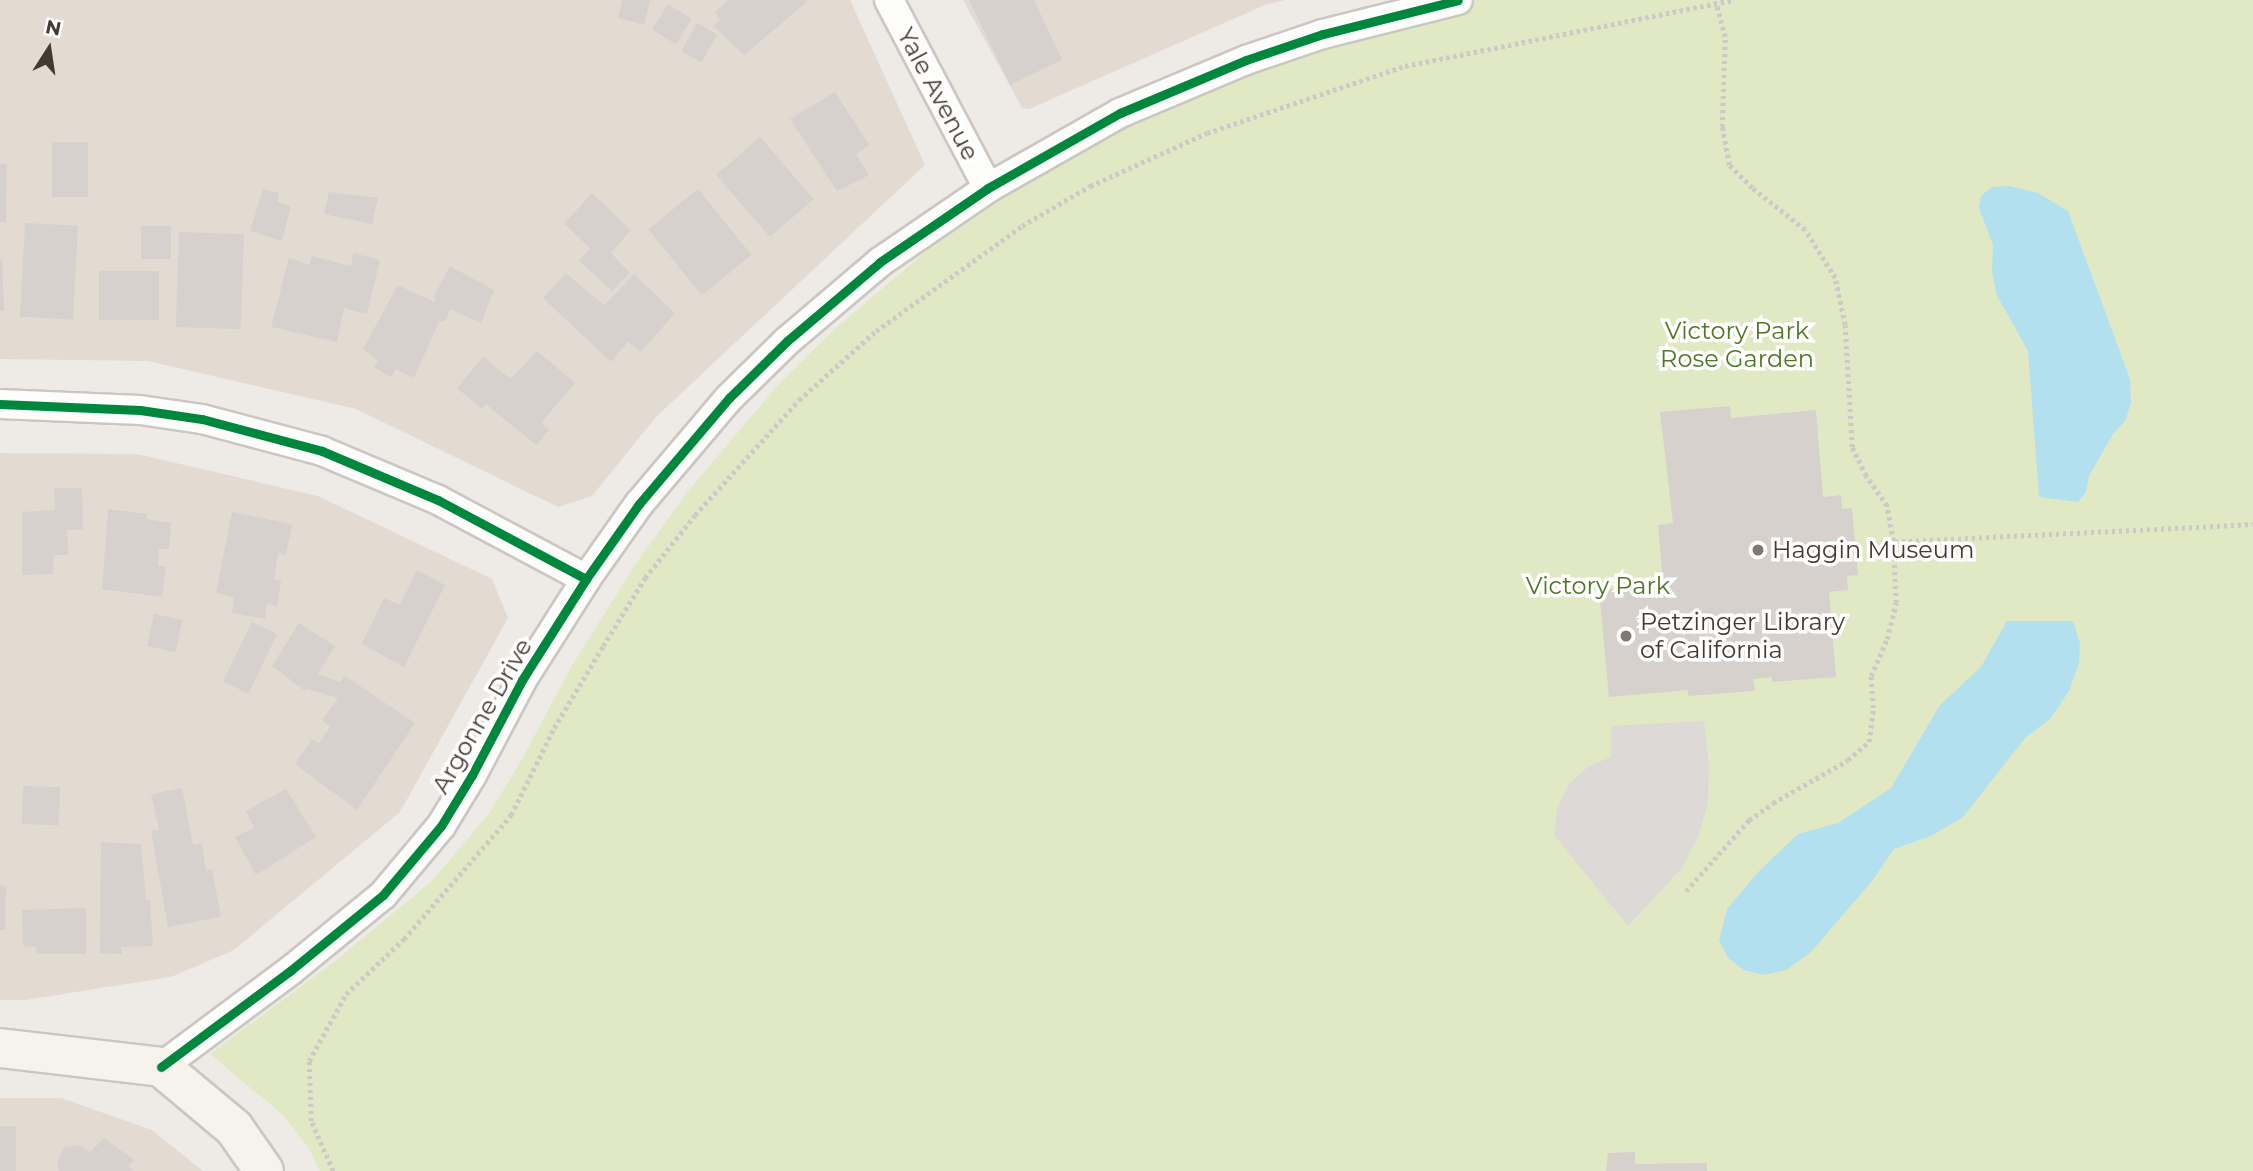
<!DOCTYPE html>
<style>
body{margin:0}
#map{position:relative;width:2253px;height:1171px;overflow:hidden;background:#eeeae6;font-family:Montserrat,sans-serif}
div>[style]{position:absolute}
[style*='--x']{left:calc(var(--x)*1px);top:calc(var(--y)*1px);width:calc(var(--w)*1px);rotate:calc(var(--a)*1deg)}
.residential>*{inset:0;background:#e3dbd2}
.green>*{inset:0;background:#e1e9c4}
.parking>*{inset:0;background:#ddd9d6}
.water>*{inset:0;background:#b2e0ef}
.building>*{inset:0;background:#d6d1cd;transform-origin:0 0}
.path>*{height:4.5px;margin-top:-2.25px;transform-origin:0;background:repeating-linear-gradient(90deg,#cdc9c6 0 3.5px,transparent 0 7px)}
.roads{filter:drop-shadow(2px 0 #cbc6c2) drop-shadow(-2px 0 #cbc6c2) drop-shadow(0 2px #cbc6c2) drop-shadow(0 -2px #cbc6c2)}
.street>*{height:28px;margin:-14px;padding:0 14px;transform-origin:14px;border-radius:14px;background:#fcfcfb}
.secondary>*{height:38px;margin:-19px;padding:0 19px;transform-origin:19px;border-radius:19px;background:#f6f2ec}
.cycleway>*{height:9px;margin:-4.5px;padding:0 4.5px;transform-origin:4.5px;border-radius:4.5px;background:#00873e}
.dots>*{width:19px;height:19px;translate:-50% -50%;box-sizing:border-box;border:4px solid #fff;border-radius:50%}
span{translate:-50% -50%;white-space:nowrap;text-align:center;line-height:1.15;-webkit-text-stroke:7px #fff;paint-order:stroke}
.street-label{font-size:24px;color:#443a32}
.park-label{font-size:24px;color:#507723}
.poi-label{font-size:24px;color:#443a32}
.left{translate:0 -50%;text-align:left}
.north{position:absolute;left:14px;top:14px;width:70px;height:70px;-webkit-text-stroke:5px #fff;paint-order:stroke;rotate:12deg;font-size:19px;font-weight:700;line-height:28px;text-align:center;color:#443a32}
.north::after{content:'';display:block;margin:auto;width:24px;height:32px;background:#443a32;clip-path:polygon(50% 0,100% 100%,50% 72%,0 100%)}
</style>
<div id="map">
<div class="residential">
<div style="clip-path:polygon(0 0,850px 0,925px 165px,656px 417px,592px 496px,558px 507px,356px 409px,148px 361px,0 359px)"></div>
<div style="clip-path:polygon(963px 0,1285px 0,1265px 5px,1029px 109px,1022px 108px)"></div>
<div style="clip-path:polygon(0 453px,137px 454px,318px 496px,492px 579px,508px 618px,400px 812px,234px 950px,171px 977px,25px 1000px,0 1000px)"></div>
<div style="clip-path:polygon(0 1098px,61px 1098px,152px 1130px,203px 1171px,0 1171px)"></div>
</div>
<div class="green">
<div style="clip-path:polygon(1448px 0,2253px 0,2253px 1171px,320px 1171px,308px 1147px,283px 1115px,210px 1054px,339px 958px,432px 881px,490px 812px,521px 761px,571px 667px,635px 565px,688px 491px,778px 385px,836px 328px,929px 249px,1037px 175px,1169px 99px)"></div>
</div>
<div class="parking">
<div style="clip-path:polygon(1704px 721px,1709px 763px,1708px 803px,1698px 837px,1681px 869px,1628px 926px,1554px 835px,1557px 808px,1569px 784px,1589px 766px,1611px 757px,1611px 726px)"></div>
</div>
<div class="water">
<div style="clip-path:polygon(2009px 186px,2038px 193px,2068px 211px,2130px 379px,2131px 403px,2125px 421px,2113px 434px,2089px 476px,2086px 492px,2078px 502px,2039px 497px,2028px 351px,1997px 296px,1992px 272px,1993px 245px,1979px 208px,1981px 196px,1992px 187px)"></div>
<div style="clip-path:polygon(2007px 621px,2073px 621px,2080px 643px,2079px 663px,2069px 691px,2050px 719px,2026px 737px,1963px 817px,1931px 836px,1894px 849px,1872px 881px,1811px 952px,1786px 970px,1764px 975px,1744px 970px,1728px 958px,1719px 940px,1727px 909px,1760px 870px,1798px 834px,1838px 823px,1891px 788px,1940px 705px,1981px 667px)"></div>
</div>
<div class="building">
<div style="clip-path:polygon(622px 0,650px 0,644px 25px,618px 18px)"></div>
<div style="clip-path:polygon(728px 0,805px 0,807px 2px,744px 55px,713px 26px,720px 20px,715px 12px)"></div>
<div style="clip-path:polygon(969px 0,1034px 0,1062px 60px,1010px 85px)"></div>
<div style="left:668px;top:4px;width:28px;height:30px;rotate:32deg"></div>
<div style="left:697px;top:23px;width:23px;height:32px;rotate:29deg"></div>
<div style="clip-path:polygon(835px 92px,869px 145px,856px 154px,869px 175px,837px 191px,790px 119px)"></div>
<div style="left:760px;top:137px;width:82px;height:58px;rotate:49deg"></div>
<div style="left:52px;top:142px;width:36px;height:55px"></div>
<div style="clip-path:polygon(0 164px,7px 164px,6px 222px,0 222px)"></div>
<div style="clip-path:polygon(263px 189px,279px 193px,277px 202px,291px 206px,282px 241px,250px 231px)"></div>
<div style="left:698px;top:189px;width:85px;height:64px;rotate:51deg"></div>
<div style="clip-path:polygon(329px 192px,378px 198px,372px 224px,324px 214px)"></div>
<div style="clip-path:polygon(592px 193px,631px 230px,611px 253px,630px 273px,612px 291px,579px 261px,590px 248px,564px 224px)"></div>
<div style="left:25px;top:223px;width:53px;height:94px;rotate:3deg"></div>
<div style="left:171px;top:226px;width:33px;height:30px;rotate:90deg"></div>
<div style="left:179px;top:232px;width:65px;height:95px;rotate:2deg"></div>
<div style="clip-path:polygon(353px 253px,380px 260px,367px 314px,344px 308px,337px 342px,271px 327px,289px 258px,309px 265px,312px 256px,351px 266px)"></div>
<div style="clip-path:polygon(0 259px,2px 259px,4px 311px,0 311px)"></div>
<div style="clip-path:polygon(450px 266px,494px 290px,481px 323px,450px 309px,446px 320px,439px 322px,414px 378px,396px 369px,391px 377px,374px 367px,378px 360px,363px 349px,398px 285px,434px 302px,436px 298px,434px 296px)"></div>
<div style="left:99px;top:271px;width:60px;height:49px"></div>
<div style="clip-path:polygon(566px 273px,604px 305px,634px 274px,675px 313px,641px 352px,628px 342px,611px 362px,543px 298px)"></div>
<div style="clip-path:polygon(537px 351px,575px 383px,541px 423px,549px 430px,536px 445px,486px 404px,482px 409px,457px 388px,483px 357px,511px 379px)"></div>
<div style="clip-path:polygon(1730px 406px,1731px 418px,1816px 410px,1823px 497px,1841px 495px,1842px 509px,1852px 508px,1858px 575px,1847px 576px,1848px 590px,1829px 592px,1836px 677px,1772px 682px,1772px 677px,1753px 679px,1755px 691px,1688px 696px,1688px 690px,1609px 697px,1599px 590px,1663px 585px,1658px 525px,1673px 523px,1660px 412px)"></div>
<div style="clip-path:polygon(54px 488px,82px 488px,83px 530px,67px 530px,68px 555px,54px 555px,53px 574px,22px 575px,22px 512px,55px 510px)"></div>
<div style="clip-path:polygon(108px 509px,147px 514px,146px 519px,171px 523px,169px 549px,159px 549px,158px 566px,166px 567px,162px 597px,102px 589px)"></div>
<div style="clip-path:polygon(232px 512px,292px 524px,286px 555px,278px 553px,274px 580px,281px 581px,277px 606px,267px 604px,265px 619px,232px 613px,234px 597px,216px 593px)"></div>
<div style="clip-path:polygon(417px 570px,445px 585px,404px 667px,362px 644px,384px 598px,400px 605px)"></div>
<div style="left:154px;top:614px;width:29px;height:33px;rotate:12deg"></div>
<div style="left:252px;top:622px;width:28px;height:66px;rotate:26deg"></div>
<div style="clip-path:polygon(299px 623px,335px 646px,318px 674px,340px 682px,345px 676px,415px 723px,357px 810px,295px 764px,312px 739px,319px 743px,330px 727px,322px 720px,338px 698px,308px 689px,305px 691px,272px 666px)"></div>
<div style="left:23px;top:786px;width:37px;height:38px;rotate:2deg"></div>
<div style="clip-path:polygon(182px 788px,193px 845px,202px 843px,206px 871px,212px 869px,221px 917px,168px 927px,151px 831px,159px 830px,151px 794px)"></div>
<div style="clip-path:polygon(286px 789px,316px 837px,256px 875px,235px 837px,254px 828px,246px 811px)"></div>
<div style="clip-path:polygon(101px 842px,141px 844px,146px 900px,150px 900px,153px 946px,121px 947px,122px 954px,100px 953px)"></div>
<div style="clip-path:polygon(0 885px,6px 886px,5px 930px,0 930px)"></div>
<div style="clip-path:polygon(86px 908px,86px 954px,37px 954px,36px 947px,23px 946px,22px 910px)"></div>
<div style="left:0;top:1126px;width:16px;height:45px"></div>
<div style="clip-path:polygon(104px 1138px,134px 1160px,128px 1166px,134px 1171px,59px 1171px,57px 1163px,64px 1147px,80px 1145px,90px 1152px)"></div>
<div style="clip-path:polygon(1635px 1152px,1635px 1164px,1707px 1163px,1707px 1171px,1606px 1171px,1608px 1153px)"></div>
</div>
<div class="path">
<div style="--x:1867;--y:543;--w:386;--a:-2.8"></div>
<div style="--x:1686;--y:891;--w:95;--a:-48.4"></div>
<div style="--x:1749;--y:820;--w:29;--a:-35"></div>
<div style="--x:1773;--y:803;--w:86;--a:-29.8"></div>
<div style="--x:1848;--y:760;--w:28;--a:-41"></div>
<div style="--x:1869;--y:742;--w:34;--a:-83"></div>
<div style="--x:1873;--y:708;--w:32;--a:-94"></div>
<div style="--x:1871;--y:676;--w:40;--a:-66.6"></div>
<div style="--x:1887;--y:639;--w:37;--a:-76"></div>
<div style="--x:1896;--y:603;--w:62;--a:-92.8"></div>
<div style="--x:1893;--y:541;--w:36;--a:-100"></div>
<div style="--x:1887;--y:506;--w:37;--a:-125"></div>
<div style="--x:1866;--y:476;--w:32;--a:-116"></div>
<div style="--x:1852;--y:447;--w:122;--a:-93.3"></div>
<div style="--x:1845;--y:325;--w:48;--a:-102"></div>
<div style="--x:1835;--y:278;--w:57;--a:-122"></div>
<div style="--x:1805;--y:230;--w:68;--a:-141.6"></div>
<div style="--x:1752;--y:188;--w:33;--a:-135"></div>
<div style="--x:1729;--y:165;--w:39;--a:-100"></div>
<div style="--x:1722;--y:127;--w:90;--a:-88.1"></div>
<div style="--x:1725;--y:37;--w:34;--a:-105"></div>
<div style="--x:333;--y:1171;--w:55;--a:-113.7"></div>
<div style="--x:311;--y:1121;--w:60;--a:-91.9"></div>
<div style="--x:309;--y:1061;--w:77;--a:-61.1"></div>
<div style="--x:346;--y:994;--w:80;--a:-43.5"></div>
<div style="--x:404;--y:939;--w:164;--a:-49.2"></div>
<div style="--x:511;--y:815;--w:97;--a:-63.7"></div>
<div style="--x:554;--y:728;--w:96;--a:-59.1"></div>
<div style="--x:603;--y:646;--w:80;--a:-58.3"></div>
<div style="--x:645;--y:578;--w:80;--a:-51.6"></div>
<div style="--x:695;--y:515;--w:155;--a:-47.9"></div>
<div style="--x:799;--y:400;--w:103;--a:-41.9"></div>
<div style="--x:876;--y:331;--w:180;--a:-35.7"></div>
<div style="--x:1022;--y:226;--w:79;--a:-30.5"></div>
<div style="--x:1090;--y:186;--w:128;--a:-24.4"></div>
<div style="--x:1207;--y:133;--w:209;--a:-18.7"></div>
<div style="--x:1405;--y:66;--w:333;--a:-11.4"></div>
</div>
<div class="roads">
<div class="street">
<div style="--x:889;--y:0;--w:212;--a:62.2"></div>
<div style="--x:0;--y:404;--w:140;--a:2.5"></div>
<div style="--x:140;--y:410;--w:63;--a:8.3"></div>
<div style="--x:202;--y:419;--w:124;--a:14.9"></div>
<div style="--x:322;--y:451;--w:126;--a:22.9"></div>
<div style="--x:438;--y:500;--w:168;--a:28.1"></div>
<div style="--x:161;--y:1067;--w:161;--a:-36.7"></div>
<div style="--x:290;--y:971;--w:120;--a:-39.3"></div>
<div style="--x:383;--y:895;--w:90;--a:-50"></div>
<div style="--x:441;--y:826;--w:60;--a:-58.7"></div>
<div style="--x:472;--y:775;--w:107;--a:-62.2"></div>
<div style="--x:522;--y:680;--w:120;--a:-57.6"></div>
<div style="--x:586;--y:579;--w:92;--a:-54.8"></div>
<div style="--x:639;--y:504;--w:139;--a:-49.7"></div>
<div style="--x:729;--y:398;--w:81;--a:-44.5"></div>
<div style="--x:787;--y:341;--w:122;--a:-40.3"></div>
<div style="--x:880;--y:262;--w:131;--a:-34.4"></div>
<div style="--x:988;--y:188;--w:152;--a:-29.6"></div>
<div style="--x:1120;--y:113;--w:137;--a:-22.8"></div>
<div style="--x:1246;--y:60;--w:81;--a:-18.7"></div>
<div style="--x:1323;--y:34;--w:139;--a:-14.1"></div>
</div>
<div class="secondary">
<div style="--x:0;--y:1048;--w:162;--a:6.7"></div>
<div style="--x:161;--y:1067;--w:95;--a:39.9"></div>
<div style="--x:234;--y:1128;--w:52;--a:55.1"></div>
</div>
</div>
<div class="cycleway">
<div style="--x:0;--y:404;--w:140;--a:2.5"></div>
<div style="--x:140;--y:410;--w:63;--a:8.3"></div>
<div style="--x:202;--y:419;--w:124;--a:14.9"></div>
<div style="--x:322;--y:451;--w:126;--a:22.9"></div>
<div style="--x:438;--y:500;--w:168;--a:28.1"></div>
<div style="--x:161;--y:1067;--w:161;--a:-36.7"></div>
<div style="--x:290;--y:971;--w:120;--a:-39.3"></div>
<div style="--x:383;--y:895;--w:90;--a:-50"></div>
<div style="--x:441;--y:826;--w:60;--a:-58.7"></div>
<div style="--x:472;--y:775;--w:107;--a:-62.2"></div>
<div style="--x:522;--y:680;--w:120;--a:-57.6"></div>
<div style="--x:586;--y:579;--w:92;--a:-54.8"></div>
<div style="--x:639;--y:504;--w:139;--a:-49.7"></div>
<div style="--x:729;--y:398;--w:81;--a:-44.5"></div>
<div style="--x:787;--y:341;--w:122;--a:-40.3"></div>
<div style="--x:880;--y:262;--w:131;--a:-34.4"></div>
<div style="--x:988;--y:188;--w:152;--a:-29.6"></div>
<div style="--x:1120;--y:113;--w:137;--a:-22.8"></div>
<div style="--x:1246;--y:60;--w:81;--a:-18.7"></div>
<div style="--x:1323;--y:34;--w:139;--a:-14.1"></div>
</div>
<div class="dots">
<div style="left:1758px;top:550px;background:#807871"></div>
<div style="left:1626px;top:636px;background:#807871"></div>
</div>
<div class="street-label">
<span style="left:938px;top:94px;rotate:62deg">Yale Avenue</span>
<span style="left:482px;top:716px;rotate:-60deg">Argonne Drive</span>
</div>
<div class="park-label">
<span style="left:1737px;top:345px">Victory Park<br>Rose Garden</span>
<span style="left:1598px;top:586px">Victory Park</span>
</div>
<div class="poi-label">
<span class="left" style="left:1772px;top:550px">Haggin Museum</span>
<span class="left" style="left:1640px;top:636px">Petzinger Library<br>of California</span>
</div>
<div class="north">N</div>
</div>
